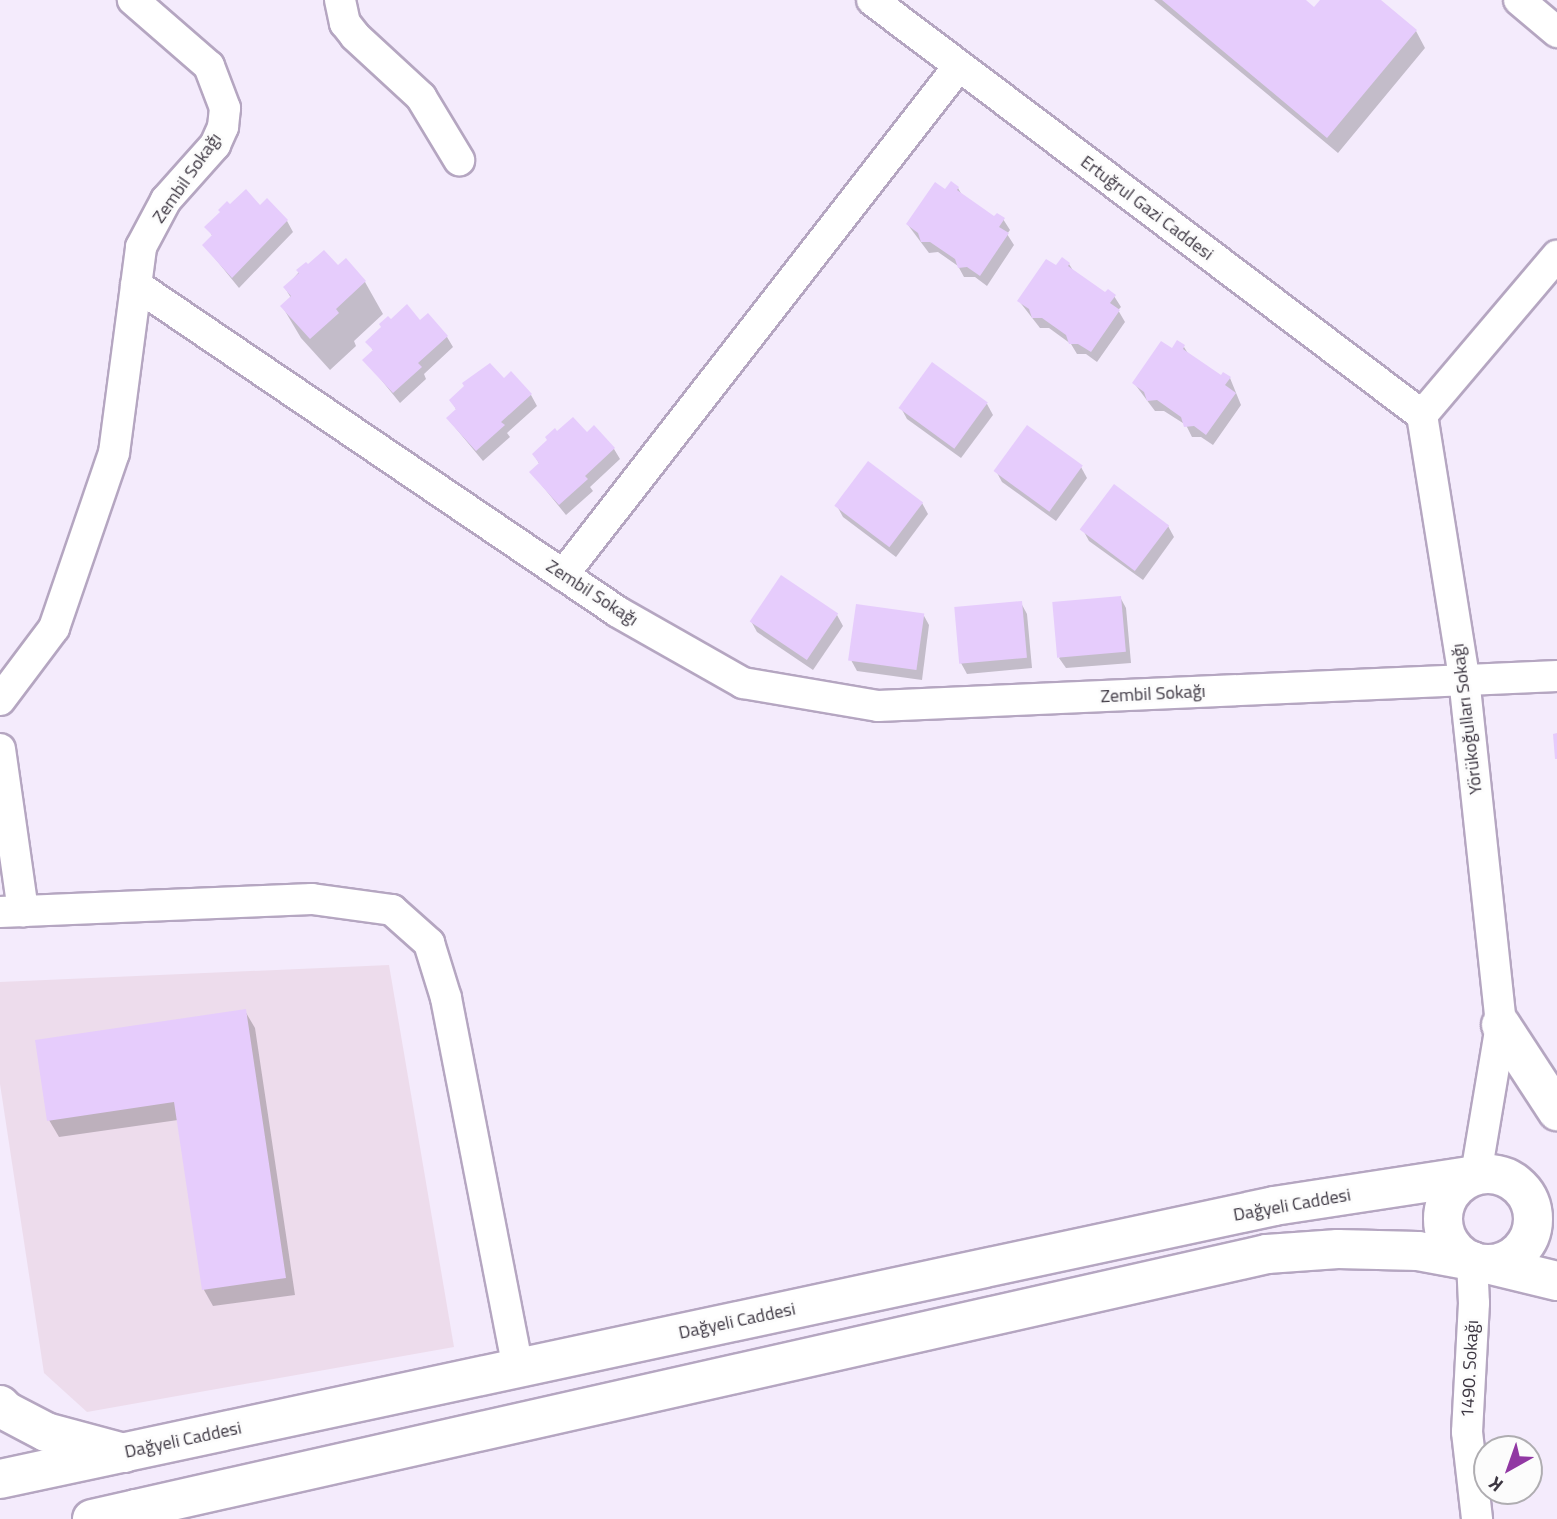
<!DOCTYPE html>
<meta charset="utf-8">
<style>
body{margin:0}
#map{position:relative;width:1557px;height:1519px;overflow:hidden;background:#f4ebfc;font-family:"Titillium Web",sans-serif}
div>[style]{position:absolute}
[style*='--x']{left:calc(var(--x)*1px);top:calc(var(--y)*1px);width:calc(var(--w)*1px);rotate:calc(var(--a)*1deg)}
.education>*{inset:0;background:#eddcec}
.shadow>*{inset:0;background:#0003}
.building>*{inset:0;background:#e6ccfc;transform-origin:0 0}
.roads{filter:drop-shadow(2px 0 #b5a6c1) drop-shadow(-2px 0 #b5a6c1) drop-shadow(0 2px #b5a6c1) drop-shadow(0 -2px #b5a6c1)}
.street>*{height:30px;margin:-15px;padding:0 15px;transform-origin:15px;border-radius:15px;background:#fff}
.secondary>*{height:38px;margin:-19px;padding:0 19px;transform-origin:19px;border-radius:19px;background:#fff}
.secondary>.ring{margin:-19px;padding:0;box-sizing:content-box;background:none;border:38px solid #fff;border-radius:50%}
.primary>*{height:38px;margin:-19px;padding:0 19px;transform-origin:19px;border-radius:19px;background:#fff}
span{translate:-50% -50%;white-space:nowrap;text-align:center;line-height:1.15;-webkit-text-stroke:5px #fcfcfc;paint-order:stroke}
.street-label{font-size:18px;color:#3c3641}
.north{position:absolute;left:1473px;top:1435px;width:70px;height:70px;box-sizing:border-box;background:#fcfcfc;border:2px solid #afadb1;border-radius:50%;rotate:220deg;font-size:19px;font-weight:700;line-height:28px;text-align:center;color:#3c3641}
.north::after{content:'';display:block;margin:auto;width:24px;height:32px;background:#9138a3;clip-path:polygon(50% 0,100% 100%,50% 72%,0 100%)}
</style>
<div id="map">
<div class="education">
<div style="clip-path:polygon(389px 965px,454px 1347px,87px 1412px,44px 1373px,0 1084px,0 982px)"></div>
</div>
<div class="shadow">
<div style="clip-path:polygon(1154px 0,1303px 0,1315px 10px,1323px 0,1378px 0,1416px 31px,1425px 48px,1338px 153px)"></div>
<div style="clip-path:polygon(958px 188px,962px 195px,994px 218px,1003px 219px,1010px 230px,1007px 234px,1014px 245px,987px 286px,975px 277px,964px 277px,958px 266px,938px 252px,929px 253px,908px 225px,945px 192px)"></div>
<div style="clip-path:polygon(230px 206px,260px 207px,287px 221px,293px 232px,239px 288px,204px 245px,213px 237px,207px 227px)"></div>
<div style="clip-path:polygon(306px 264px,338px 268px,365px 282px,383px 314px,354px 341px,356px 346px,330px 370px,301px 338px,282px 306px,291px 298px,285px 288px)"></div>
<div style="clip-path:polygon(1069px 264px,1074px 272px,1106px 294px,1114px 296px,1121px 307px,1118px 310px,1125px 322px,1097px 362px,1086px 354px,1077px 354px,1071px 344px,1049px 328px,1040px 328px,1019px 301px,1057px 268px)"></div>
<div style="clip-path:polygon(391px 321px,420px 322px,447px 337px,453px 347px,424px 374px,426px 379px,400px 403px,365px 360px,374px 352px,368px 342px)"></div>
<div style="clip-path:polygon(1184px 347px,1189px 355px,1221px 377px,1230px 378px,1241px 405px,1213px 445px,1201px 437px,1192px 437px,1186px 425px,1164px 411px,1155px 411px,1134px 383px,1172px 350px)"></div>
<div style="clip-path:polygon(503px 380px,531px 395px,537px 406px,507px 433px,510px 437px,483px 461px,448px 419px,457px 411px,451px 400px)"></div>
<div style="clip-path:polygon(987px 404px,993px 415px,961px 458px,907px 419px,901px 408px)"></div>
<div style="clip-path:polygon(587px 435px,614px 449px,620px 459px,590px 487px,593px 491px,566px 515px,531px 472px,540px 465px,534px 455px)"></div>
<div style="clip-path:polygon(1081px 467px,1087px 478px,1056px 521px,1002px 482px,996px 471px)"></div>
<div style="clip-path:polygon(922px 503px,928px 514px,896px 557px,843px 517px,837px 506px)"></div>
<div style="clip-path:polygon(1168px 526px,1174px 537px,1143px 580px,1089px 541px,1083px 530px)"></div>
<div style="clip-path:polygon(1120px 597px,1126px 608px,1131px 663px,1066px 668px,1059px 658px)"></div>
<div style="clip-path:polygon(1021px 603px,1027px 614px,1032px 668px,967px 674px,961px 663px,956px 609px)"></div>
<div style="clip-path:polygon(923px 614px,929px 625px,922px 680px,857px 671px,851px 660px)"></div>
<div style="clip-path:polygon(837px 615px,843px 626px,813px 670px,757px 632px,751px 621px)"></div>
<div style="clip-path:polygon(245px 1011px,255px 1028px,295px 1295px,213px 1306px,204px 1290px,178px 1120px,59px 1137px,49px 1120px)"></div>
</div>
<div class="building">
<div style="clip-path:polygon(1162px 0,1306px 0,1314px 7px,1320px 0,1381px 0,1417px 30px,1327px 138px)"></div>
<div style="clip-path:polygon(951px 181px,959px 187px,957px 190px,994px 216px,997px 213px,1005px 218px,999px 227px,1009px 233px,980px 276px,967px 267px,958px 268px,955px 259px,930px 242px,921px 242px,918px 233px,906px 224px,935px 182px,945px 189px)"></div>
<div style="clip-path:polygon(246px 189px,260px 205px,267px 198px,288px 220px,232px 278px,202px 245px,212px 235px,204px 227px,220px 212px,218px 210px,227px 201px,230px 204px)"></div>
<div style="clip-path:polygon(324px 250px,338px 265px,346px 258px,366px 281px,336px 309px,339px 313px,310px 339px,280px 306px,291px 296px,283px 287px,299px 273px,296px 270px,306px 262px,308px 264px)"></div>
<div style="clip-path:polygon(1062px 257px,1070px 263px,1068px 266px,1105px 292px,1108px 289px,1116px 295px,1110px 303px,1120px 310px,1091px 352px,1078px 344px,1069px 344px,1066px 335px,1042px 318px,1032px 318px,1029px 309px,1017px 301px,1046px 259px,1056px 265px)"></div>
<div style="clip-path:polygon(407px 304px,420px 320px,428px 313px,448px 336px,418px 363px,422px 367px,393px 393px,362px 360px,373px 350px,365px 342px,381px 327px,379px 324px,388px 316px,391px 319px)"></div>
<div style="clip-path:polygon(1177px 340px,1185px 345px,1183px 349px,1221px 375px,1223px 372px,1231px 377px,1225px 385px,1236px 393px,1206px 435px,1194px 426px,1184px 427px,1181px 417px,1157px 400px,1147px 401px,1144px 392px,1132px 383px,1161px 341px,1172px 348px)"></div>
<div style="left:932px;top:362px;width:69px;height:57px;rotate:36deg"></div>
<div style="clip-path:polygon(490px 363px,504px 378px,511px 371px,532px 394px,501px 422px,505px 425px,476px 451px,446px 418px,456px 409px,449px 400px,464px 386px,462px 383px)"></div>
<div style="clip-path:polygon(573px 417px,587px 432px,594px 425px,615px 448px,585px 476px,588px 479px,559px 505px,529px 472px,539px 463px,532px 454px,547px 440px,545px 437px,555px 428px,557px 431px)"></div>
<div style="left:1027px;top:425px;width:69px;height:57px;rotate:36deg"></div>
<div style="left:868px;top:461px;width:69px;height:56px;rotate:37deg"></div>
<div style="left:1114px;top:484px;width:69px;height:57px;rotate:37deg"></div>
<div style="left:781px;top:575px;width:69px;height:56px;rotate:34deg"></div>
<div style="left:1121px;top:596px;width:56px;height:69px;rotate:85deg"></div>
<div style="left:1022px;top:601px;width:57px;height:68px;rotate:85deg"></div>
<div style="left:856px;top:604px;width:69px;height:57px;rotate:8deg"></div>
<div style="clip-path:polygon(1557px 733px,1557px 759px,1555px 759px,1553px 734px)"></div>
<div style="clip-path:polygon(246px 1009px,286px 1278px,202px 1290px,174px 1102px,47px 1121px,35px 1040px)"></div>
</div>
<div class="roads">
<div class="street">
<div style="--x:340;--y:0;--w:24;--a:78"></div>
<div style="--x:345;--y:23;--w:16;--a:52"></div>
<div style="--x:355;--y:36;--w:90;--a:42.7"></div>
<div style="--x:421;--y:97;--w:74;--a:58.9"></div>
<div style="--x:872;--y:0;--w:689;--a:37.04"></div>
<div style="--x:1519;--y:0;--w:50;--a:40.1"></div>
<div style="--x:136;--y:285;--w:582;--a:34.15"></div>
<div style="--x:618;--y:612;--w:144;--a:29.6"></div>
<div style="--x:743;--y:683;--w:137;--a:9.7"></div>
<div style="--x:878;--y:706;--w:680;--a:-2.53"></div>
<div style="--x:1422;--y:415;--w:266;--a:80.9"></div>
<div style="--x:1464;--y:678;--w:349;--a:83.9"></div>
<div style="--x:1501;--y:1025;--w:152;--a:99.5"></div>
<div style="--x:1422;--y:415;--w:209;--a:-49.7"></div>
<div style="--x:563;--y:575;--w:645;--a:-52.12"></div>
<div style="--x:0;--y:700;--w:90;--a:-53.1"></div>
<div style="--x:54;--y:628;--w:185;--a:-71.1"></div>
<div style="--x:114;--y:453;--w:208;--a:-82.5"></div>
<div style="--x:141;--y:247;--w:53;--a:-62"></div>
<div style="--x:166;--y:200;--w:74;--a:-48.3"></div>
<div style="--x:215;--y:145;--w:20;--a:-66"></div>
<div style="--x:223;--y:127;--w:19;--a:-84"></div>
<div style="--x:225;--y:108;--w:45;--a:-110.9"></div>
<div style="--x:209;--y:66;--w:101;--a:-139"></div>
<div style="--x:0;--y:749;--w:164;--a:81.9"></div>
<div style="--x:0;--y:912;--w:312;--a:-2.4"></div>
<div style="--x:312;--y:899;--w:81;--a:7.8"></div>
<div style="--x:392;--y:910;--w:50;--a:41.7"></div>
<div style="--x:429;--y:943;--w:58;--a:72.8"></div>
<div style="--x:446;--y:998;--w:377;--a:79"></div>
<div style="--x:1472;--y:1261;--w:42;--a:87.3"></div>
<div style="--x:1474;--y:1303;--w:129;--a:93.1"></div>
<div style="--x:1467;--y:1432;--w:88;--a:83.4"></div>
</div>
<div class="secondary">
<div style="--x:1501;--y:1025;--w:103;--a:56.9"></div>
<div class="ring" style="left:1443px;top:1174px;width:52px;height:52px"></div>
<div style="--x:1487;--y:1264;--w:72;--a:13.7"></div>
<div style="--x:0;--y:1479;--w:1303;--a:-12.09"></div>
<div style="--x:1274;--y:1206;--w:204;--a:-8.7"></div>
<div style="--x:92;--y:1519;--w:1205;--a:-12.71"></div>
<div style="--x:1267;--y:1254;--w:71;--a:-4"></div>
<div style="--x:1338;--y:1249;--w:80;--a:1.4"></div>
<div style="--x:1418;--y:1251;--w:55;--a:10.5"></div>
</div>
<div class="primary">
<div style="--x:0;--y:1405;--w:8;--a:45"></div>
<div style="--x:6;--y:1411;--w:45;--a:27.7"></div>
<div style="--x:46;--y:1432;--w:81;--a:15.1"></div>
<div style="--x:126;--y:1519;--w:14;--a:-45"></div>
</div>
</div>
<div class="street-label">
<span style="left:187px;top:178px;rotate:-55deg">Zembil Sokağı</span>
<span style="left:1147px;top:208px;rotate:37deg">Ertuğrul Gazi Caddesi</span>
<span style="left:592px;top:593px;rotate:33deg">Zembil Sokağı</span>
<span style="left:1153px;top:694px;rotate:-3deg">Zembil Sokağı</span>
<span style="left:1467px;top:719px;rotate:-97deg">Yörükoğulları Sokağı</span>
<span style="left:1292px;top:1205px;rotate:-10deg">Dağyeli Caddesi</span>
<span style="left:737px;top:1321px;rotate:-12deg">Dağyeli Caddesi</span>
<span style="left:1470px;top:1369px;rotate:-87deg">1490. Sokağı</span>
<span style="left:183px;top:1440px;rotate:-12deg">Dağyeli Caddesi</span>
</div>
<div class="north">K</div>
</div>
